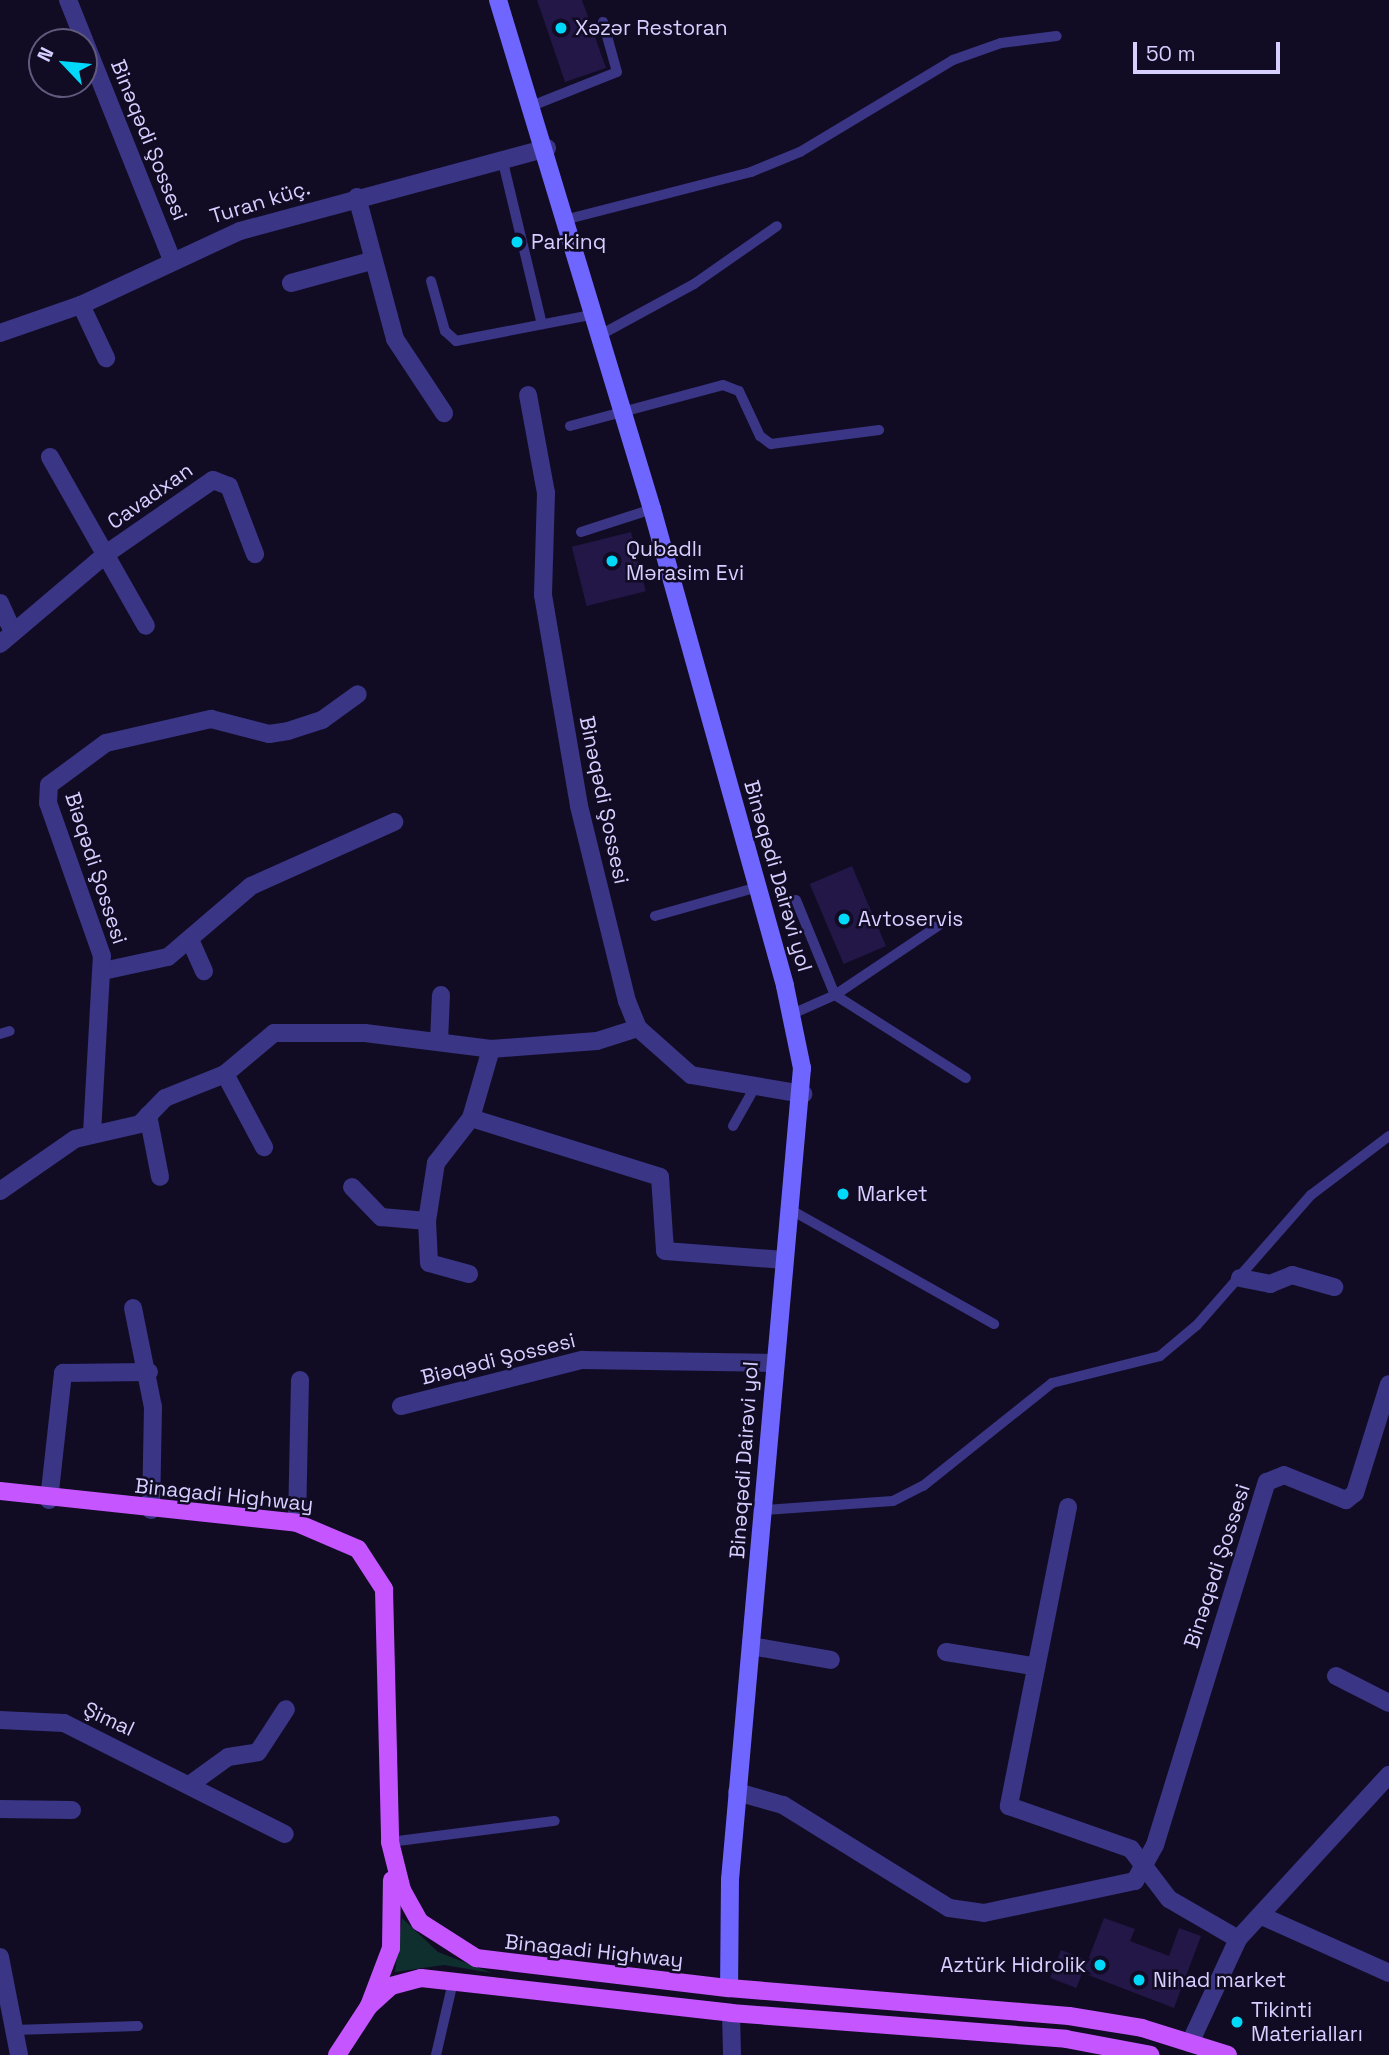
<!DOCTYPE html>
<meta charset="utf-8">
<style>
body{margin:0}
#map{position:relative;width:1389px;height:2055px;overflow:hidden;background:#110c24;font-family:"Space Grotesk",sans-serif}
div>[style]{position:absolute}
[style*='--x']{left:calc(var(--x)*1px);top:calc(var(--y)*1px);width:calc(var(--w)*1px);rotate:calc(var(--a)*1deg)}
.green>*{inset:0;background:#0f2e2e}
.building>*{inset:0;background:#221746;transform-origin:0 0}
.service>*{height:10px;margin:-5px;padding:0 5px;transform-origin:5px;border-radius:5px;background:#3a3585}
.minor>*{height:18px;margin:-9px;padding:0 9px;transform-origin:9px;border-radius:9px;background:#3a3585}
.secondary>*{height:18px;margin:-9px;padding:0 9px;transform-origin:9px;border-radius:9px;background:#6f66ff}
.primary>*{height:18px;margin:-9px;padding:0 9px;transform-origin:9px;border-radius:9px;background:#c556ff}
.dots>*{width:19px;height:19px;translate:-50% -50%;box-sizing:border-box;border:4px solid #110c24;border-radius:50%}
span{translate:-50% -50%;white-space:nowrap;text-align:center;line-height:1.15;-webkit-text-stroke:5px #110c24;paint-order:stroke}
.poi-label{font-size:21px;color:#d6cfff}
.left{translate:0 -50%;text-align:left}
.right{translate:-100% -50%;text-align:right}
.street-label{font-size:21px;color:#d6cfff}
.north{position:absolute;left:28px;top:28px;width:70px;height:70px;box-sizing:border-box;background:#110c24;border:2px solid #605a7c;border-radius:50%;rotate:296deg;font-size:19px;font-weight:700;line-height:28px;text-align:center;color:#d6cfff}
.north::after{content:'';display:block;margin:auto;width:24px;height:32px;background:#00d9fa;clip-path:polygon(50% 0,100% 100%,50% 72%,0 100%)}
.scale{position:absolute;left:1133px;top:42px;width:147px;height:32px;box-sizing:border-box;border:4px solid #d6cfff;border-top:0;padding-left:9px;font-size:21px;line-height:24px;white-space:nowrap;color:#d6cfff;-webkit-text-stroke:5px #110c24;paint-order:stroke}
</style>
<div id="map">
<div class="green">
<div style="clip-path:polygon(402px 1918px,438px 1952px,492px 1973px,444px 1965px,395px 1972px)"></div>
</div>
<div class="building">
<div style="clip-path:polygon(537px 0,582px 0,606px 68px,565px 82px)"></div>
<div style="left:631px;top:532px;width:61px;height:61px;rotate:76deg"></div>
<div style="left:852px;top:866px;width:87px;height:46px;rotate:67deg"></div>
<div style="clip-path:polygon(1104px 1918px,1135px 1929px,1130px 1941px,1169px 1956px,1179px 1928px,1201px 1936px,1174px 2008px,1083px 1973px)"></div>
<div style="left:1061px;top:1950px;width:28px;height:30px;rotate:21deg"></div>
</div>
<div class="service">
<div style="--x:534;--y:105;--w:89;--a:-21.7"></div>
<div style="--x:617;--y:72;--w:52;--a:-105.6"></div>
<div style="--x:502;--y:158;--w:171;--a:76.5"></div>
<div style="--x:568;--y:219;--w:189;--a:-14.4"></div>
<div style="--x:751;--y:172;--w:53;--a:-22.2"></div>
<div style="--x:800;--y:152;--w:179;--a:-31"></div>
<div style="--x:953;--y:60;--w:51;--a:-19.5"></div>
<div style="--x:1001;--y:43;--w:56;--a:-7.1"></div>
<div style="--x:431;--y:281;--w:52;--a:74.4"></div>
<div style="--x:445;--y:331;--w:15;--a:42"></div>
<div style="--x:456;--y:341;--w:143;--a:-10.9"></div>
<div style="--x:602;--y:334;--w:105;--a:-28.5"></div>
<div style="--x:694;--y:284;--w:101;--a:-34.9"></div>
<div style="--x:570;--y:426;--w:158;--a:-15"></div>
<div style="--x:723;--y:385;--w:17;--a:21"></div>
<div style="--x:739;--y:391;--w:50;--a:65"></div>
<div style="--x:760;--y:436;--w:14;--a:36"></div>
<div style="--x:771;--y:444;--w:109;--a:-7.4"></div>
<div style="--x:581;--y:532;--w:75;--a:-17.9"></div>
<div style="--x:796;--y:900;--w:103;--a:67.7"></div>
<div style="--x:835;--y:995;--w:155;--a:32.4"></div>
<div style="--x:655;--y:916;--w:107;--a:-15.7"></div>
<div style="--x:792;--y:1014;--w:47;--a:-23.8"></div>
<div style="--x:835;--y:995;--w:125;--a:-33.9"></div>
<div style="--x:0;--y:1034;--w:10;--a:-17"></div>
<div style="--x:733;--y:1126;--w:45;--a:-60.6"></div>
<div style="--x:791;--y:1210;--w:233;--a:29.3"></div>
<div style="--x:765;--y:1510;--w:128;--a:-4"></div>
<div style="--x:893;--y:1501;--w:34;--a:-27"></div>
<div style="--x:923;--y:1486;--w:165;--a:-38.6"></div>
<div style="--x:1052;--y:1383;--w:111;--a:-14"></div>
<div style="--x:1160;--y:1356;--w:48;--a:-40"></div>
<div style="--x:1197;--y:1325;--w:173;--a:-48.8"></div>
<div style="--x:1311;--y:1195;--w:98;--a:-37.1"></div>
<div style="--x:390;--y:1842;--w:166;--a:-7.3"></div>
<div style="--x:14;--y:2030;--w:124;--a:-1.8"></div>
<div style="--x:436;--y:2055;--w:75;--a:-76.9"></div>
</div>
<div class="minor">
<div style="--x:68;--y:0;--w:278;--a:68.2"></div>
<div style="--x:357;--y:197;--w:147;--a:75"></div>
<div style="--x:395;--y:339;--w:89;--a:56.5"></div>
<div style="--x:291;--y:283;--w:83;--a:-15.4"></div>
<div style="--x:81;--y:305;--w:59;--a:64.7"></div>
<div style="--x:0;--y:333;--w:86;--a:-19.1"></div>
<div style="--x:81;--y:305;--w:175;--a:-25"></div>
<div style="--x:240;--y:231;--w:318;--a:-15.1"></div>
<div style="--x:528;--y:395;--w:100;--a:79.6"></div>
<div style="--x:546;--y:493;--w:102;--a:91.7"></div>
<div style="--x:543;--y:595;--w:214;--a:80.3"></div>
<div style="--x:579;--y:806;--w:201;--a:76.2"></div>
<div style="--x:627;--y:1001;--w:29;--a:68"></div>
<div style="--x:638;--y:1028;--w:71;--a:41.6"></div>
<div style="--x:691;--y:1075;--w:114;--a:9.6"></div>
<div style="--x:50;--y:457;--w:194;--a:60.4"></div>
<div style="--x:0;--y:603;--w:32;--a:66"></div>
<div style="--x:0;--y:644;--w:139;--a:-40.3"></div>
<div style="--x:106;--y:554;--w:130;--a:-34.7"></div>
<div style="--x:213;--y:480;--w:17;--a:21"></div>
<div style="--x:229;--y:486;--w:73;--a:69.1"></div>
<div style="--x:191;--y:942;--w:32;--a:66"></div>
<div style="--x:103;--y:971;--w:66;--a:-12.2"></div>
<div style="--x:168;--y:957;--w:109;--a:-40.5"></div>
<div style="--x:251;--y:886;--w:157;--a:-24.1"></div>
<div style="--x:439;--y:1042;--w:47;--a:-87.6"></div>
<div style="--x:225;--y:1074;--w:83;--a:61.9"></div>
<div style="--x:148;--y:1115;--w:63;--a:79"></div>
<div style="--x:471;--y:1118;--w:198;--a:17.3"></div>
<div style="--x:660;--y:1177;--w:74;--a:86.1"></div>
<div style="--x:665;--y:1251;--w:119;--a:4.3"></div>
<div style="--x:92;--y:1133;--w:177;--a:-86.8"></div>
<div style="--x:102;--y:956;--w:162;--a:-109.4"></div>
<div style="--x:48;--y:803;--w:18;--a:-87"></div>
<div style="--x:49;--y:785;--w:71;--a:-36.4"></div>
<div style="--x:106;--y:743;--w:108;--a:-12.9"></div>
<div style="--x:211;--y:719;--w:60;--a:14.5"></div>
<div style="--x:269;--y:734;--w:19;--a:-9"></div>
<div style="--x:288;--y:731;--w:36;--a:-18"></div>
<div style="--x:322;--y:720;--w:44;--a:-35.8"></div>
<div style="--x:352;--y:1187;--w:42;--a:46"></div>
<div style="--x:381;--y:1217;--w:46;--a:5"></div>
<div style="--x:0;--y:1191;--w:91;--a:-34.7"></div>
<div style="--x:75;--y:1139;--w:67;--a:-13"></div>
<div style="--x:140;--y:1124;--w:36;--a:-46"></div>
<div style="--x:165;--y:1098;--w:65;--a:-21.8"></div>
<div style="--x:225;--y:1074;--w:64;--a:-39.9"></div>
<div style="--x:274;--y:1033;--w:91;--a:0"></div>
<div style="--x:365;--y:1033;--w:127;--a:7.2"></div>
<div style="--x:491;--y:1049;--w:106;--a:-4.3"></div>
<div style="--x:597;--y:1041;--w:43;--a:-17.6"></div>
<div style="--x:469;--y:1274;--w:41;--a:-164.6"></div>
<div style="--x:429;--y:1263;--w:42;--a:-92.7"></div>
<div style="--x:427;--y:1221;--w:59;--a:-81.2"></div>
<div style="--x:436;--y:1163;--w:57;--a:-52.1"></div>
<div style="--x:471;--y:1118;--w:72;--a:-73.8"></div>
<div style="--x:1240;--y:1278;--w:31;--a:11"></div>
<div style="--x:1270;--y:1284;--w:24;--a:-22"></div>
<div style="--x:1292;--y:1275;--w:44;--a:15.9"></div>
<div style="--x:133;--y:1308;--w:101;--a:78.6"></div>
<div style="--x:153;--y:1407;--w:103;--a:91.1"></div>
<div style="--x:401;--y:1406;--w:187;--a:-14.3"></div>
<div style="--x:582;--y:1360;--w:192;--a:0.9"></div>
<div style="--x:49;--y:1500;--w:128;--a:-83.7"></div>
<div style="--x:63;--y:1373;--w:86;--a:-0.7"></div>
<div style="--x:1068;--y:1507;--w:305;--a:101.2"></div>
<div style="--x:1009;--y:1806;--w:129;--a:19.4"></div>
<div style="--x:1131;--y:1849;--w:63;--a:52.8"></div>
<div style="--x:1169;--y:1899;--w:80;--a:30.1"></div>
<div style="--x:297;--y:1523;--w:143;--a:-88.8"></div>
<div style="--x:751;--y:1646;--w:81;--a:9.9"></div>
<div style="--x:946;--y:1652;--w:87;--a:9.2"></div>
<div style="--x:1336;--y:1676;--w:59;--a:27"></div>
<div style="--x:0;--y:1720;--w:64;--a:2.7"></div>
<div style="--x:64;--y:1723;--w:247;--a:26.7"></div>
<div style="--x:192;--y:1783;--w:44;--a:-35.8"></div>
<div style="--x:228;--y:1757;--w:30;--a:-9"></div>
<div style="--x:258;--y:1752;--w:51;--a:-56.9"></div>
<div style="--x:737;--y:1792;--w:48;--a:15.8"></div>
<div style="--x:783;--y:1805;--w:195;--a:31.8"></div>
<div style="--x:949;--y:1908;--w:35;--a:8"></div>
<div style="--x:984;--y:1913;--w:154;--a:-12"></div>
<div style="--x:1135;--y:1881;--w:41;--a:-60.9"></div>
<div style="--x:1155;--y:1845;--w:380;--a:-72.9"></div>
<div style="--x:1267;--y:1482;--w:18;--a:-22"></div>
<div style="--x:1284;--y:1475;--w:67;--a:22"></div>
<div style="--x:1346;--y:1500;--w:11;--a:-38"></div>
<div style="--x:1355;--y:1493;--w:114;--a:-72.7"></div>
<div style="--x:0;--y:1809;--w:72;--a:0.8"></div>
<div style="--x:1264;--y:1917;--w:137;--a:24.1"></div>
<div style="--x:0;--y:1957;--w:100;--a:79"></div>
<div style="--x:731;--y:2013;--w:42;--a:88.6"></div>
<div style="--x:1190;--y:2043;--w:115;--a:-65.2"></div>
<div style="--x:1238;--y:1939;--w:223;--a:-47.4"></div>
</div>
<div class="secondary">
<div style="--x:498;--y:0;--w:532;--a:73.17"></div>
<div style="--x:652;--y:509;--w:495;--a:74.4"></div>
<div style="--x:785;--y:986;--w:84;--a:78.3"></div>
<div style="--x:802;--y:1068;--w:814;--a:95.07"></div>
<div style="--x:730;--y:1879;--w:109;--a:90.5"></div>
</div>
<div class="primary">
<div style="--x:0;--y:1491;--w:299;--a:6.1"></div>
<div style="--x:297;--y:1523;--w:66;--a:23.1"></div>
<div style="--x:358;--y:1549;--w:48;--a:57"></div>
<div style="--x:384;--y:1589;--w:253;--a:88.6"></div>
<div style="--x:390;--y:1842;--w:49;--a:76"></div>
<div style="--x:402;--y:1890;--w:37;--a:61"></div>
<div style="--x:420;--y:1922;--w:67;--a:32.7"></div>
<div style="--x:476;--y:1958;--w:255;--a:6.8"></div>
<div style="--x:729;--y:1988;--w:341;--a:4.7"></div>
<div style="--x:1069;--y:2016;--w:74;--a:9.3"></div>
<div style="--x:1142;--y:2028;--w:90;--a:17.4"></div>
<div style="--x:369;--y:2006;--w:30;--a:-42"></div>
<div style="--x:391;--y:1986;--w:31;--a:-15"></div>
<div style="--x:421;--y:1978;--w:312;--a:6.4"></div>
<div style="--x:731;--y:2013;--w:336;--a:4.4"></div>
<div style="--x:1066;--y:2039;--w:86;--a:10.7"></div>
<div style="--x:337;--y:2055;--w:59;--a:-56.9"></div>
<div style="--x:369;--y:2006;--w:62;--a:-69.2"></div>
<div style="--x:391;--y:1948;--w:68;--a:-89.2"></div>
</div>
<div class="dots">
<div style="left:561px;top:28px;background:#00d9fa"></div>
<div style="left:517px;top:242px;background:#00d9fa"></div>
<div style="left:612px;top:561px;background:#00d9fa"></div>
<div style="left:844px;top:919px;background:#00d9fa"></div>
<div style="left:843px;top:1194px;background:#00d9fa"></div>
<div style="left:1100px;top:1965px;background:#00d9fa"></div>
<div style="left:1139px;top:1980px;background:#00d9fa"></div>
<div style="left:1237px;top:2022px;background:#00d9fa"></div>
</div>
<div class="poi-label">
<span class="left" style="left:575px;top:28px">Xəzər Restoran</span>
<span class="left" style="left:531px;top:242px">Parkinq</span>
<span class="left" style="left:626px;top:561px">Qubadlı<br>Mərasim Evi</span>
<span class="left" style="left:858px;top:919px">Avtoservis</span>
<span class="left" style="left:857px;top:1194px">Market</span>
<span class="right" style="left:1086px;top:1965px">Aztürk Hidrolik</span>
<span class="left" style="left:1153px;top:1980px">Nihad market</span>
<span class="left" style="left:1251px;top:2022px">Tikinti<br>Materialları</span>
</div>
<div class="street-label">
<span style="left:149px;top:140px;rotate:68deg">Binəqədi Şossesi</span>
<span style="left:260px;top:202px;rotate:-17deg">Turan küç.</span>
<span style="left:150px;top:496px;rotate:-35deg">Cavadxan</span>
<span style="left:604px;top:800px;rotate:78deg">Binəqədi Şossesi</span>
<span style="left:96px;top:868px;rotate:72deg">Biəqədi Şossesi</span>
<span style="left:778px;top:876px;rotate:74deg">Binəqədi Dairəvi yol</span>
<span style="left:498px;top:1359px;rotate:-14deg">Biəqədi Şossesi</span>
<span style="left:744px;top:1460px;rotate:-86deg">Binəqədi Dairəvi yol</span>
<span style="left:224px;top:1495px;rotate:6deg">Binagadi Highway</span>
<span style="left:1217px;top:1566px;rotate:-72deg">Binəqədi Şossesi</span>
<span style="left:109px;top:1719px;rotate:25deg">Şimal</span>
<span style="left:594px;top:1951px;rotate:6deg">Binagadi Highway</span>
</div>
<div class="north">N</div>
<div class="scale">50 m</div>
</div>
